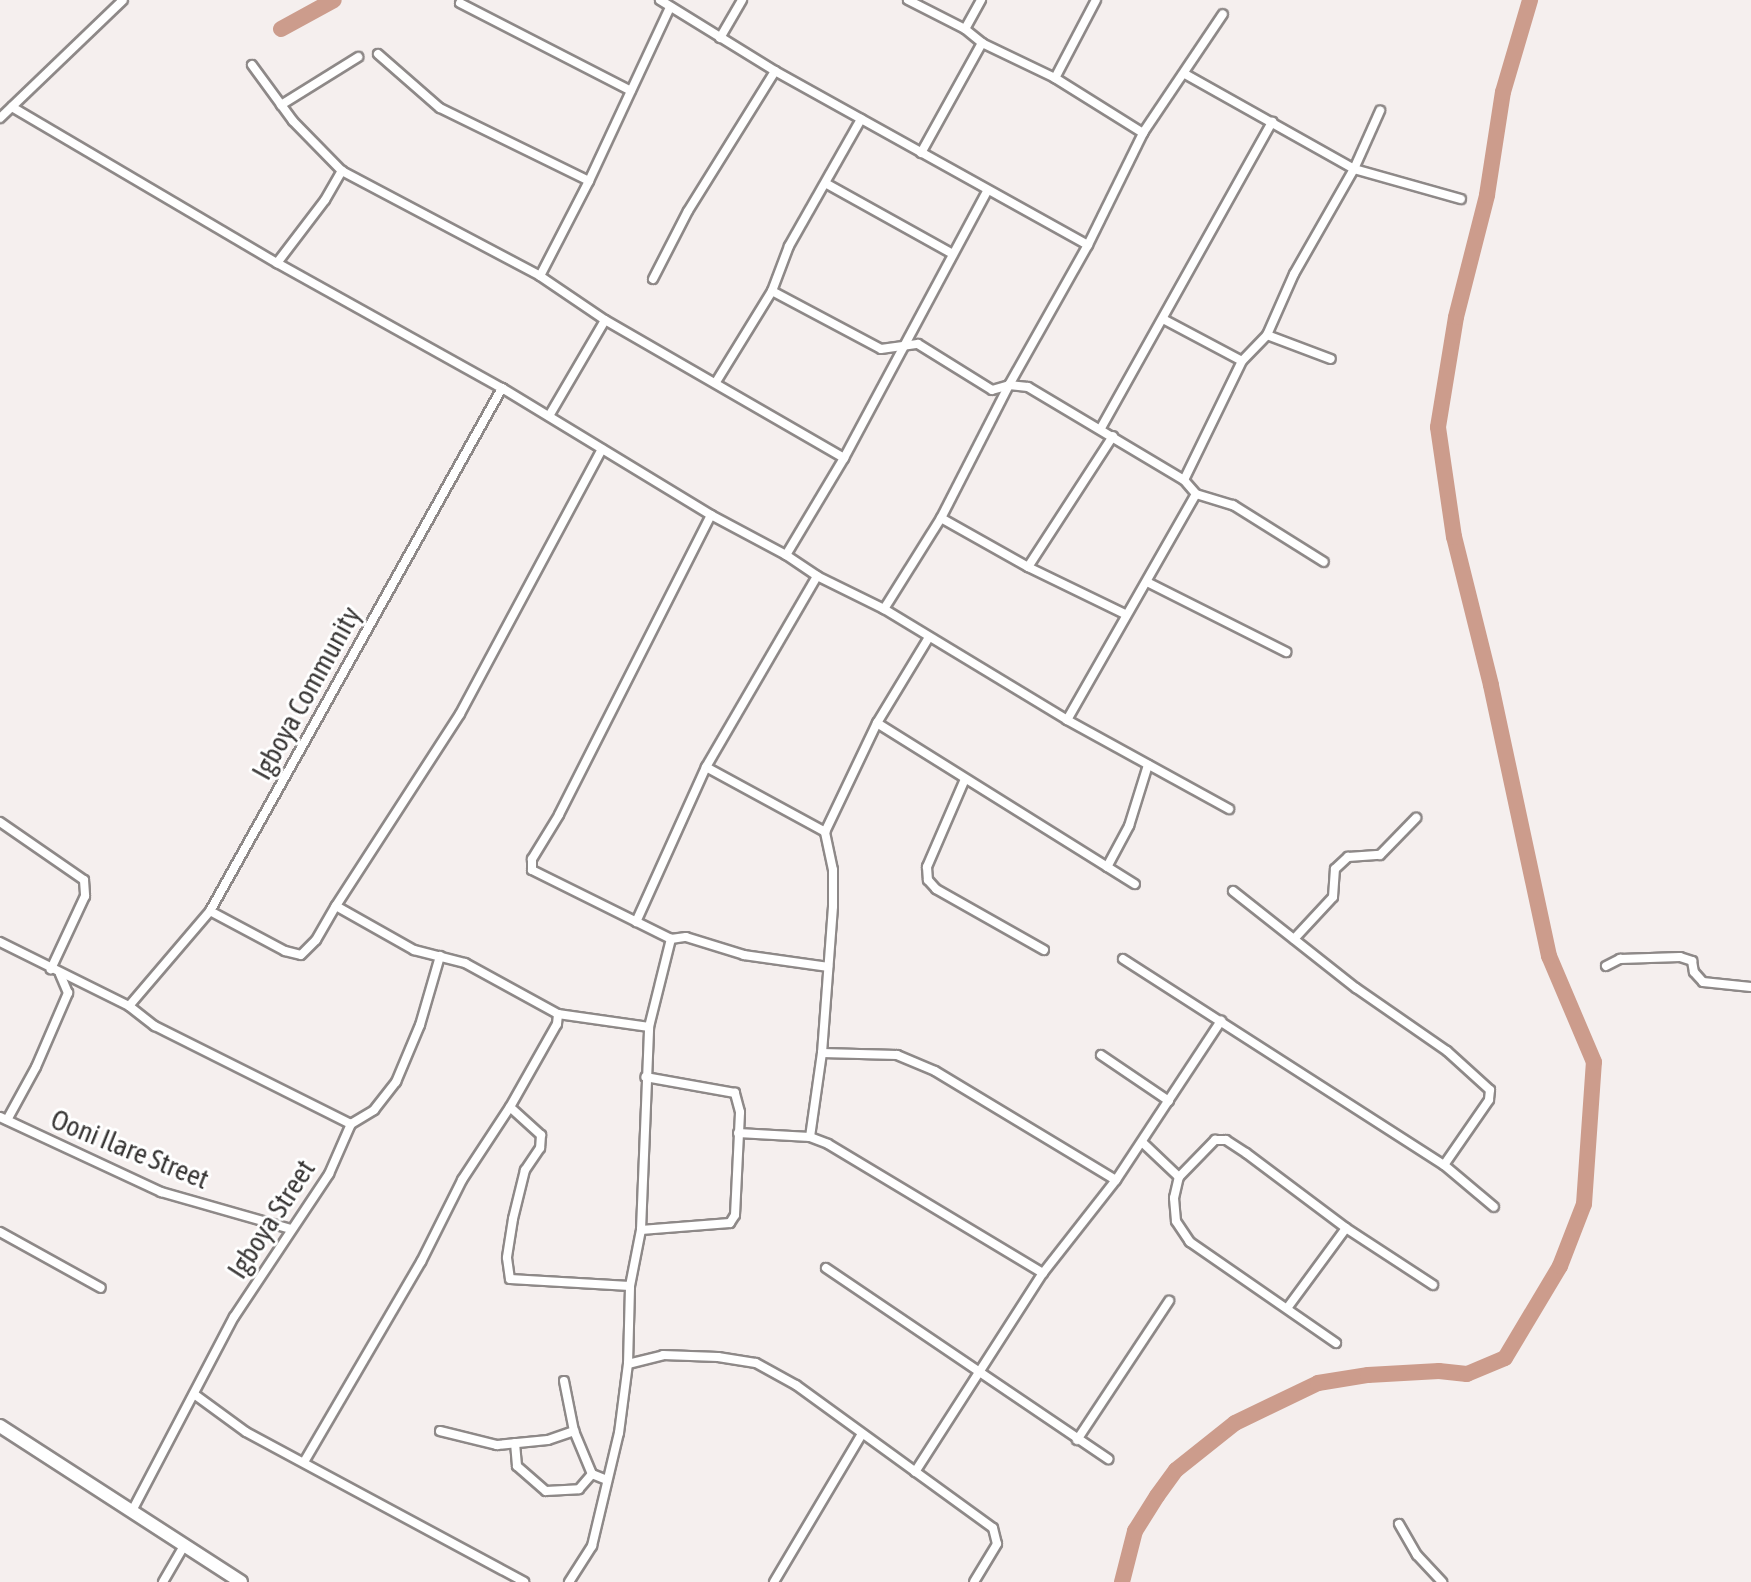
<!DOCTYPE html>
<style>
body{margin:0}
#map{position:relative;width:1751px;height:1582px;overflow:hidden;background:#f5efee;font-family:"Asap Condensed",sans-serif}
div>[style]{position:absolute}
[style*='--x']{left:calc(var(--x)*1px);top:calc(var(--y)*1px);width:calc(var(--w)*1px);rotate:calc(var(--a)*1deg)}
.river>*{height:16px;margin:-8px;padding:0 8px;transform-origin:8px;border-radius:8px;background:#cc9c8c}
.roads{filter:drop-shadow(2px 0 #8e8988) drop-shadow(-2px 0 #8e8988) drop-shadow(0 2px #8e8988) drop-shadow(0 -2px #8e8988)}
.street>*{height:8px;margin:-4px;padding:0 4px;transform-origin:4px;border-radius:4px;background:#fff}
.primary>*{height:12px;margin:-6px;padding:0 6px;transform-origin:6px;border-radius:6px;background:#fff}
span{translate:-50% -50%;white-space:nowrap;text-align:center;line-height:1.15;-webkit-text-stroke:6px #fff;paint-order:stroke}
.street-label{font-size:28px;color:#383635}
</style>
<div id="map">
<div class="river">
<div style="--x:281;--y:29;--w:60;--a:-28.7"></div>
<div style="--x:1122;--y:1582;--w:53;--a:-75.7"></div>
<div style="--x:1135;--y:1531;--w:41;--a:-57.8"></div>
<div style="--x:1157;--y:1496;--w:32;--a:-54"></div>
<div style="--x:1176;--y:1470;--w:75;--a:-38.5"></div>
<div style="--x:1235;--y:1423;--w:92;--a:-25.7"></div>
<div style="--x:1318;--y:1383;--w:51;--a:-9.1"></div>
<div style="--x:1368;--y:1375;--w:71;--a:-3.2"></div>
<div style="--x:1439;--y:1371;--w:28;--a:6"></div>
<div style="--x:1467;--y:1374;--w:41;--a:-22.8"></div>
<div style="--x:1505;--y:1358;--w:107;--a:-59.1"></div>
<div style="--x:1560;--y:1266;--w:66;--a:-68.8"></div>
<div style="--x:1584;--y:1204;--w:142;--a:-86"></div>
<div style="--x:1594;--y:1062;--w:115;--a:-113"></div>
<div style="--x:1549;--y:956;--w:277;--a:-102.1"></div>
<div style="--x:1491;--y:685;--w:153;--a:-104"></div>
<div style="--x:1454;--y:537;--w:111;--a:-98.3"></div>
<div style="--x:1438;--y:427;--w:111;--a:-80.7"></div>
<div style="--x:1456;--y:317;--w:126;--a:-75.7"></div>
<div style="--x:1487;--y:195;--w:104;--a:-81.2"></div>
<div style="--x:1503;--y:92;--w:96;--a:-73.6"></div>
</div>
<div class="roads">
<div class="street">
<div style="--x:660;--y:0;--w:135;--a:31.7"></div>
<div style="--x:775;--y:71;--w:358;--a:29.1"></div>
<div style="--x:908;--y:0;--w:64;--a:27"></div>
<div style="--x:965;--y:29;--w:22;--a:39"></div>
<div style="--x:982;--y:43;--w:81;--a:25.6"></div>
<div style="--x:1055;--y:78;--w:104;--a:32"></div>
<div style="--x:460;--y:3;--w:192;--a:27.2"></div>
<div style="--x:965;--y:29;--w:33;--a:-61"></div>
<div style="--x:720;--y:38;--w:44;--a:-59.9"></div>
<div style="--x:378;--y:54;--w:82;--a:41.1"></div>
<div style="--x:440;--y:108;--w:166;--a:26.1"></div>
<div style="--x:252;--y:65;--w:69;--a:53.8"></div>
<div style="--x:293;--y:121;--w:70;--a:45.6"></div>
<div style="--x:342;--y:171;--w:224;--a:27.9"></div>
<div style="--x:540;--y:276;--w:78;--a:34.1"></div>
<div style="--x:605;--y:320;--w:276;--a:30"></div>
<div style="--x:1185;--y:74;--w:194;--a:29.3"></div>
<div style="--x:1354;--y:169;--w:111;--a:15.7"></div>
<div style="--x:1055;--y:78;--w:88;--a:-62.3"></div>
<div style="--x:281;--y:105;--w:91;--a:-31.9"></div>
<div style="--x:12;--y:107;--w:308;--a:30.5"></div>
<div style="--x:277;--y:263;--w:257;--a:29.1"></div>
<div style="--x:502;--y:388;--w:245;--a:31.3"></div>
<div style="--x:711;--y:515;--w:85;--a:28.1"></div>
<div style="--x:786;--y:555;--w:37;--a:34"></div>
<div style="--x:817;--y:576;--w:75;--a:26.2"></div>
<div style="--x:884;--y:609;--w:214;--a:31.2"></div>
<div style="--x:1067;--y:720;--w:185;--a:28.8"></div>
<div style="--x:0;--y:118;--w:170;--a:-43.8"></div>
<div style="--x:921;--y:153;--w:126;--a:-61"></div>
<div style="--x:827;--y:184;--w:144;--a:29.1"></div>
<div style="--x:277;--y:263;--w:79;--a:-52.7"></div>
<div style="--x:325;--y:200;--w:34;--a:-60"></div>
<div style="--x:540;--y:276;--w:107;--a:-62.7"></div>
<div style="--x:589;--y:181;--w:192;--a:-65"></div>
<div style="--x:653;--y:279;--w:76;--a:-62.8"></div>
<div style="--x:688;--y:211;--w:165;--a:-58.1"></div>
<div style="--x:772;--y:291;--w:123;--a:28"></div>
<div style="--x:881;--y:349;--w:37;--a:-8"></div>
<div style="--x:918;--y:344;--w:87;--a:31.9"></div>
<div style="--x:992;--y:390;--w:18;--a:-16"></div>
<div style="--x:1009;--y:385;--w:19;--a:6"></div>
<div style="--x:1028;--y:387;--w:182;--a:30.8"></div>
<div style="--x:1184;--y:480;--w:18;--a:49"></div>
<div style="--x:1196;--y:494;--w:39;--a:17"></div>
<div style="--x:1233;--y:505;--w:107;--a:32.1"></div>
<div style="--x:1163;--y:319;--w:89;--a:28"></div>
<div style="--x:1267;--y:335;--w:68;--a:20.6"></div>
<div style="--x:716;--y:382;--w:107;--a:-58.4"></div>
<div style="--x:772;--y:291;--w:48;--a:-69.3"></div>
<div style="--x:789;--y:246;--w:146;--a:-60.4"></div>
<div style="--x:549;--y:416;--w:111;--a:-59.7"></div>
<div style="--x:1101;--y:428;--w:351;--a:-60.8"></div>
<div style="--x:602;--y:449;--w:301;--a:118.2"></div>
<div style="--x:460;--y:714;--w:229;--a:122.9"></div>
<div style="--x:336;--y:906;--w:90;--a:29.4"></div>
<div style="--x:414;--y:950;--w:53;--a:14.3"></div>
<div style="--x:465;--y:963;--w:106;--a:28.7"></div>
<div style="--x:558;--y:1014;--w:92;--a:8.1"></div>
<div style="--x:1184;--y:480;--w:132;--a:-64"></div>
<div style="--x:1242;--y:361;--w:36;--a:-46"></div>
<div style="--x:1267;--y:335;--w:67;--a:-66.1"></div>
<div style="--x:1294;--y:274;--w:121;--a:-60.3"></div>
<div style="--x:1354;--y:169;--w:64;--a:-65.9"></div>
<div style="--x:711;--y:515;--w:336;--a:116.9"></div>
<div style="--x:559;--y:815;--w:52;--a:121.5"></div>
<div style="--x:532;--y:859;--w:11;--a:90"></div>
<div style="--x:532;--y:870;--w:155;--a:26.4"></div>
<div style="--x:671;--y:939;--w:15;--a:-8"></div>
<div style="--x:686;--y:937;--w:61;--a:17.2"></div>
<div style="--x:744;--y:955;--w:85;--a:8.1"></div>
<div style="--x:941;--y:518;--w:100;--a:29.4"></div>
<div style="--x:1028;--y:567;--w:108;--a:25.9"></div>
<div style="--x:786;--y:555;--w:113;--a:-59.1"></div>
<div style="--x:844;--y:458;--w:304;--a:-61.8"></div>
<div style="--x:1028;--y:567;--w:156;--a:-57"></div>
<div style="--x:1147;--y:582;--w:156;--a:26.7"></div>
<div style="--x:884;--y:609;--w:107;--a:-57.9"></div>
<div style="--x:941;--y:518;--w:149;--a:-62.9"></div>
<div style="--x:1009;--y:385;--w:161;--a:-60.6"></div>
<div style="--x:1088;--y:245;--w:125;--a:-63.8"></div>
<div style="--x:1143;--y:133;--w:143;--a:-56.1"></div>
<div style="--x:1067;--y:720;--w:260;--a:-60.3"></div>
<div style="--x:877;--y:723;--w:304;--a:32"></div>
<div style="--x:706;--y:767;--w:136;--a:28.6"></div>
<div style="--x:965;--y:779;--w:96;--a:113.4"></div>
<div style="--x:927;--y:867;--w:13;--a:86"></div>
<div style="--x:928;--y:880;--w:12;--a:48"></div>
<div style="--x:936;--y:889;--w:124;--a:29.5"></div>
<div style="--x:0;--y:822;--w:102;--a:34.6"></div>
<div style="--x:84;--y:880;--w:16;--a:86"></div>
<div style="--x:85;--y:896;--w:81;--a:115"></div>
<div style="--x:1107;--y:867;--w:47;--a:-61.8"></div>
<div style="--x:1129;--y:826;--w:64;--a:-72.7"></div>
<div style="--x:1233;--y:891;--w:157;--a:38.3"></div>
<div style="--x:1356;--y:988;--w:111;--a:34.7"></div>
<div style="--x:1447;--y:1051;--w:58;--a:42.2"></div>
<div style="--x:1490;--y:1090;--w:10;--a:96"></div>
<div style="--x:1489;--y:1100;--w:79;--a:124.7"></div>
<div style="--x:210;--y:911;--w:85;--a:28.1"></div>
<div style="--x:285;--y:951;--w:16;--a:14"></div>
<div style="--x:301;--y:955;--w:21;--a:-45"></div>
<div style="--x:316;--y:940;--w:39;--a:-60"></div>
<div style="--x:636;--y:922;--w:170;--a:-65.7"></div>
<div style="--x:706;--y:767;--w:221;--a:-59.8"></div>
<div style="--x:1294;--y:939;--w:57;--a:-47.1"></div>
<div style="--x:1333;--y:897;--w:28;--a:-86"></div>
<div style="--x:1335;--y:869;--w:18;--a:-43"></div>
<div style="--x:1348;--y:857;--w:32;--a:-4"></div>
<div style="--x:1380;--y:855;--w:52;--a:-45.8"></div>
<div style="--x:0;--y:942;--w:144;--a:26.4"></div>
<div style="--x:129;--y:1006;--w:33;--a:38"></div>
<div style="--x:155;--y:1026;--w:219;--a:26.6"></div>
<div style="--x:1123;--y:959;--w:381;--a:32.7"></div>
<div style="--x:1444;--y:1165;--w:65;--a:40"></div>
<div style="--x:1606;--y:966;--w:16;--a:-27"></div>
<div style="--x:1620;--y:959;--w:60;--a:-1.9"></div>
<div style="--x:1680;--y:957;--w:13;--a:18"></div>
<div style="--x:1692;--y:961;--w:11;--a:80"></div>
<div style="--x:1694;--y:972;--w:13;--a:48"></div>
<div style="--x:1703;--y:982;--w:48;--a:5.9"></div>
<div style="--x:129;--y:1006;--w:125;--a:-49.5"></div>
<div style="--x:210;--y:911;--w:599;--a:-60.82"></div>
<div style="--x:822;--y:1053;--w:75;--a:1.5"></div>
<div style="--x:897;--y:1055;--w:41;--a:22.8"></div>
<div style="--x:935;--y:1071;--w:211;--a:31.1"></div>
<div style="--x:1101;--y:1055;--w:82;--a:34.1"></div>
<div style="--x:510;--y:1107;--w:42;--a:42.1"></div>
<div style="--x:541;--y:1135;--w:13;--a:94"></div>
<div style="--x:540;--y:1148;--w:27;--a:124"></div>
<div style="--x:525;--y:1170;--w:50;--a:103.8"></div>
<div style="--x:513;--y:1219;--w:39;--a:99"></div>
<div style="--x:507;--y:1258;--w:21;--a:82"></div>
<div style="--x:510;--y:1279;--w:120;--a:3.3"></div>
<div style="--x:0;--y:1117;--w:178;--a:25"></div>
<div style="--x:161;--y:1192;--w:135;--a:15.9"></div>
<div style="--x:7;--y:1120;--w:60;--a:-61.3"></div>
<div style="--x:36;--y:1067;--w:81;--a:-66.6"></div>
<div style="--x:68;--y:993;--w:21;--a:-113"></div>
<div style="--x:738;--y:1133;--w:72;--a:3.2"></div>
<div style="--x:810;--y:1137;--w:19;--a:21"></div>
<div style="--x:828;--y:1144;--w:251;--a:31"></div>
<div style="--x:810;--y:1137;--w:85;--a:-81.9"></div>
<div style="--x:822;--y:1053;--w:147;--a:-85.7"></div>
<div style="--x:833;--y:906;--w:36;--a:-90"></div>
<div style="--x:833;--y:870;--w:39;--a:-102"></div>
<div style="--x:825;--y:832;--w:121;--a:-64.5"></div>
<div style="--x:877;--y:723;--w:100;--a:-58.8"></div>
<div style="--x:1142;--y:1142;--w:51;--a:43.4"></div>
<div style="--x:641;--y:1230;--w:89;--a:-4.5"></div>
<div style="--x:730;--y:1223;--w:9;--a:-58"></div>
<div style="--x:735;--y:1215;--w:103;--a:-87.2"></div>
<div style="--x:740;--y:1112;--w:20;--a:-105"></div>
<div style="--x:735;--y:1093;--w:91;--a:-169.9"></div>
<div style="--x:0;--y:1232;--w:115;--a:29"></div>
<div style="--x:826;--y:1268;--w:341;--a:34.1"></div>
<div style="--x:1288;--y:1307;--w:98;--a:-53.7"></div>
<div style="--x:1336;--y:1343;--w:178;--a:-145.3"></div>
<div style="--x:1190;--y:1242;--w:25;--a:-124"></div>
<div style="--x:1176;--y:1221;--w:23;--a:-95"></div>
<div style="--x:1174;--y:1198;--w:22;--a:-77"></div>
<div style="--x:1179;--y:1177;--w:52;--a:-45.8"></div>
<div style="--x:1215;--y:1140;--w:11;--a:0"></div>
<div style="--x:1226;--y:1140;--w:24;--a:33"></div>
<div style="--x:1246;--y:1153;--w:125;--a:36.9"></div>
<div style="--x:1346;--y:1228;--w:104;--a:33.2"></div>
<div style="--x:628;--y:1364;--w:36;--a:-14"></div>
<div style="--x:663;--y:1355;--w:55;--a:2.1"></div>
<div style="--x:718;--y:1357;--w:38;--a:9"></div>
<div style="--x:756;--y:1363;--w:46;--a:28.8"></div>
<div style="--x:796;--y:1385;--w:243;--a:36"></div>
<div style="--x:993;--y:1528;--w:16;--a:76"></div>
<div style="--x:997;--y:1544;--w:44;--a:121.2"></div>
<div style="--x:564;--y:1381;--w:51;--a:78.7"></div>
<div style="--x:574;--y:1431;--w:47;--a:67.3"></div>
<div style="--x:592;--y:1474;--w:16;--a:22"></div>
<div style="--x:194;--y:1394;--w:64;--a:36.2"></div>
<div style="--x:246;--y:1432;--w:316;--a:28.3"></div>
<div style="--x:440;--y:1431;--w:59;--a:13.8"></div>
<div style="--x:497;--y:1445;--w:51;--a:-5.6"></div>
<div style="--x:548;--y:1440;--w:28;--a:-19"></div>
<div style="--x:1077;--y:1440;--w:167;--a:-56.5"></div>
<div style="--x:515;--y:1443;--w:23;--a:85"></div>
<div style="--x:517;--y:1466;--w:38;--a:41"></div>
<div style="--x:546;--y:1491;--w:33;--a:-3"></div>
<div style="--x:579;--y:1489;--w:20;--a:-49"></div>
<div style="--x:304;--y:1462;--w:232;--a:-59.7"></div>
<div style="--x:421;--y:1262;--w:92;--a:-63.4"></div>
<div style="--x:462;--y:1180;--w:87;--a:-56.7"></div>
<div style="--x:510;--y:1107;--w:95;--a:-60.5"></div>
<div style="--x:557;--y:1024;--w:10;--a:-84"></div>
<div style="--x:915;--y:1472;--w:237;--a:-57.3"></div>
<div style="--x:1043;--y:1273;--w:118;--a:-51.9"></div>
<div style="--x:1116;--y:1180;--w:191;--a:-56.6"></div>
<div style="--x:133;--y:1509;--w:217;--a:-62.3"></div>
<div style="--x:234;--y:1317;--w:172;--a:-56.4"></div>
<div style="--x:329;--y:1174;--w:55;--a:-66.3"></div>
<div style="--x:351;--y:1124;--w:27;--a:-31"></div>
<div style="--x:374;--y:1110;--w:36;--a:-52"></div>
<div style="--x:396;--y:1082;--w:62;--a:-67.2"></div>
<div style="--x:420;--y:1025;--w:72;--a:-73.8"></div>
<div style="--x:1399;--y:1524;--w:36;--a:60"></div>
<div style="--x:1417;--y:1555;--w:37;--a:47"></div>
<div style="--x:163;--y:1582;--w:44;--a:-59.9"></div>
<div style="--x:569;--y:1582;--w:43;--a:-57.4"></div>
<div style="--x:592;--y:1546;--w:116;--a:-76.6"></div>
<div style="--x:619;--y:1433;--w:70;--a:-82.6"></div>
<div style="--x:628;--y:1364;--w:78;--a:-88.5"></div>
<div style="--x:630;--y:1286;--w:57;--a:-78.9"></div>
<div style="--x:641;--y:1230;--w:203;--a:-87.7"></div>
<div style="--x:649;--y:1027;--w:91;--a:-76"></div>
<div style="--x:774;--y:1582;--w:172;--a:-59.3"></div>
</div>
<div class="primary">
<div style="--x:0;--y:1426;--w:287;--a:32.9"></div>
</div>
</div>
<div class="street-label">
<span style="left:306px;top:693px;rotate:-61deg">Igboya Community</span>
<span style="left:130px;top:1149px;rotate:22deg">Ooni Ilare Street</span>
<span style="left:271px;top:1219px;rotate:-57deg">Igboya Street</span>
</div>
</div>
